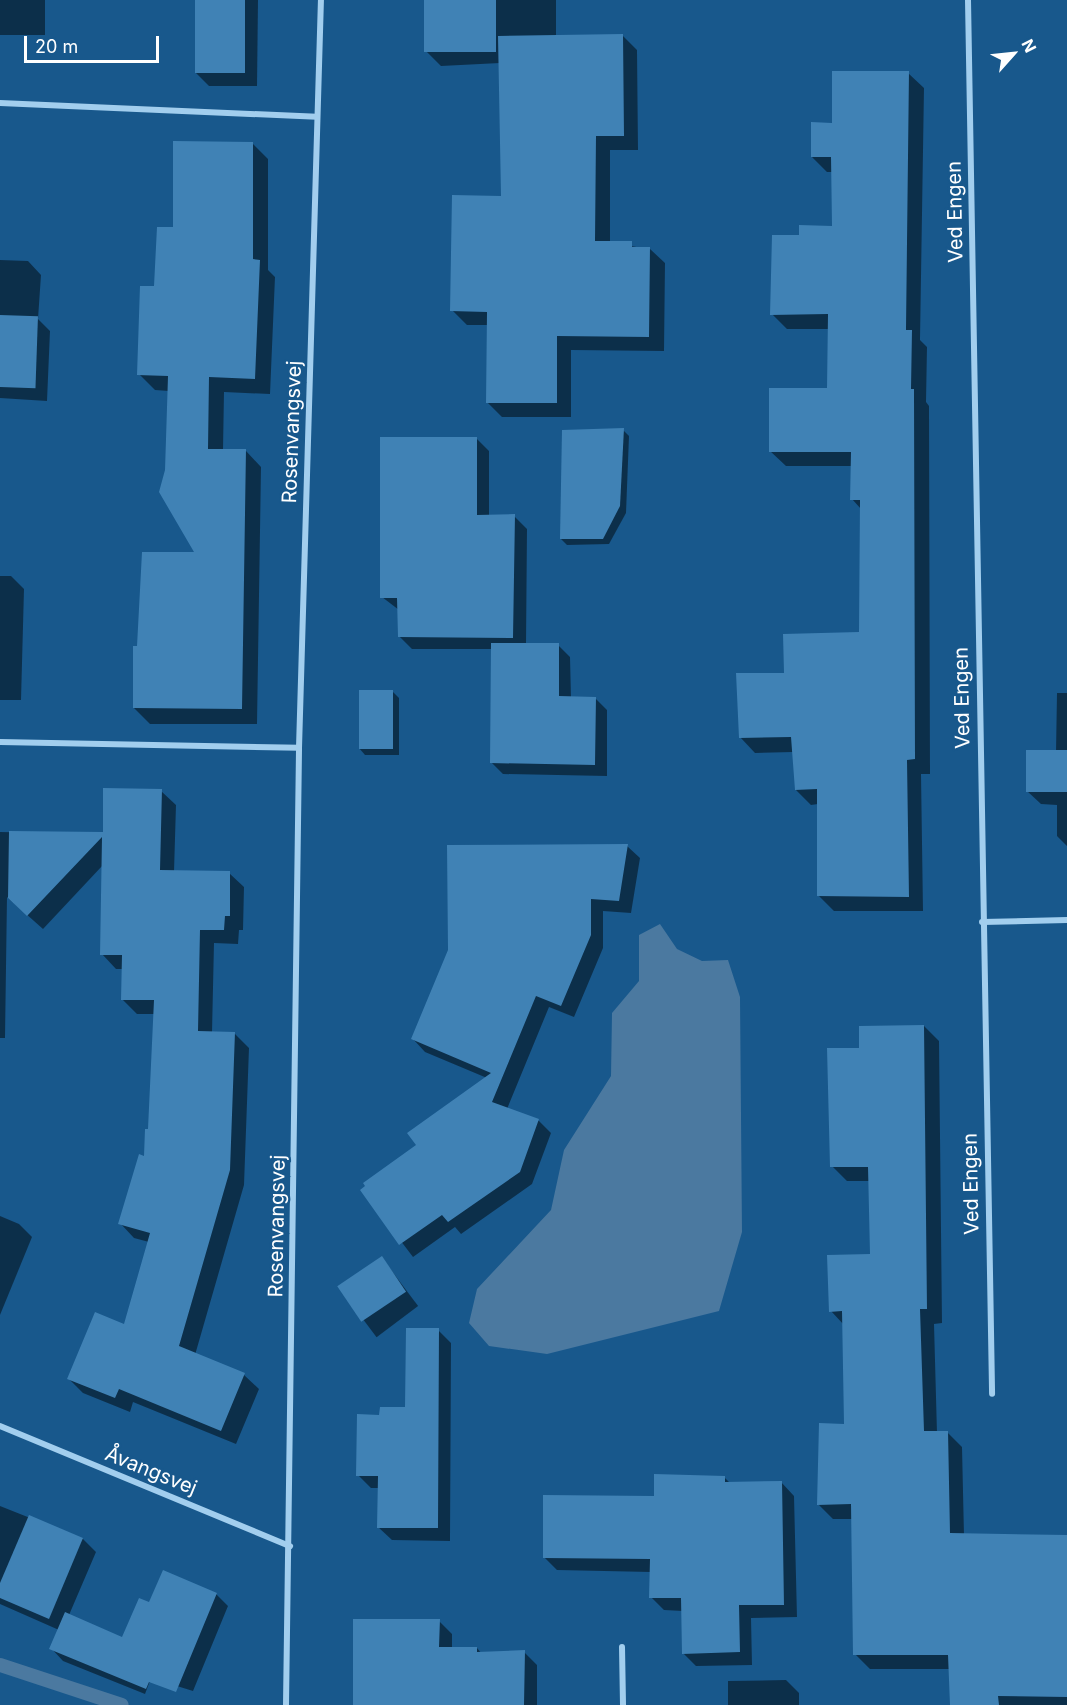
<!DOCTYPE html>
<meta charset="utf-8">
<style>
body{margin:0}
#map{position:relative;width:1067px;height:1705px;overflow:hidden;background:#18588c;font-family:Inter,sans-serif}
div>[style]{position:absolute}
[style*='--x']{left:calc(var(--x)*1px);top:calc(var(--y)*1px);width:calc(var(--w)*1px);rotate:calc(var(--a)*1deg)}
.water>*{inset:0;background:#4b79a0}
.shadow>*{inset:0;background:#0007;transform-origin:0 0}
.stream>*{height:14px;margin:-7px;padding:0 7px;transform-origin:7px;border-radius:7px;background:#4b79a0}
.building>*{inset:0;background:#4082b5;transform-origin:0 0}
.street>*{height:6px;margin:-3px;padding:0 3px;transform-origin:3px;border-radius:3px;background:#a2ceee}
span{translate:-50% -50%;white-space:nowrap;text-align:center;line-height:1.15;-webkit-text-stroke:4.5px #18588c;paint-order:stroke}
.street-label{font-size:20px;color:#fff}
.north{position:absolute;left:983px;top:24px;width:60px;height:60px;-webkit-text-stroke:4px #18588c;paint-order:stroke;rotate:63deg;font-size:16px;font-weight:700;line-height:24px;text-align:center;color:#fff}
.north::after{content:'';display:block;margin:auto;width:21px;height:27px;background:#fff;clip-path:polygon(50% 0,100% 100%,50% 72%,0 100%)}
.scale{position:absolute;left:24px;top:36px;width:135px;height:27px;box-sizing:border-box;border:3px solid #fff;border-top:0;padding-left:8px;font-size:18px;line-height:21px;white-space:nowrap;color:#fff;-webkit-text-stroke:4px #18588c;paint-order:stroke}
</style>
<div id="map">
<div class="water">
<div style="clip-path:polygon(660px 924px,677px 949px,702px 961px,728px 960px,740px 997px,742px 1232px,719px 1311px,547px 1354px,489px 1346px,469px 1323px,477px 1289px,551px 1210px,564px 1150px,611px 1076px,612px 1013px,639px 981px,639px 935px)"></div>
</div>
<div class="shadow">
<div style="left:0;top:0;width:45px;height:35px"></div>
<div style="clip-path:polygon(196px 0,258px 0,257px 86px,209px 86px,196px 73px)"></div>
<div style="clip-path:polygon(426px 0,556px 0,556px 36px,622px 35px,637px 50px,638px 150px,610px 150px,610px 243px,650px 249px,665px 263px,664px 351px,571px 350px,571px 417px,502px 417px,487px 402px,488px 325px,467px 325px,452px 310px,502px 197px,500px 63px,441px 66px,426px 51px)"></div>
<div style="clip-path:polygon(908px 73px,924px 88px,920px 340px,927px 347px,926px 402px,929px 406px,930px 774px,921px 774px,923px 911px,834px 911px,819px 896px,818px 804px,811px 805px,796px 790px,793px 752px,755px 753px,740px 737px,785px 674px,860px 634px,861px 509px,852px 499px,852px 466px,786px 466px,770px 451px,829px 390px,829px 329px,787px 329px,772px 314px,800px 237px,834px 228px,833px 172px,827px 172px,812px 157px,833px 124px)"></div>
<div style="clip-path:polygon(252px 143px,268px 159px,268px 270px,275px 277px,270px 394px,224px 392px,223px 450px,246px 451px,261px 467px,257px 724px,150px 724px,134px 708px,139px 648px,197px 554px,167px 471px,169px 391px,155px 390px,139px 374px,155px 288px,175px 229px)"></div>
<div style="clip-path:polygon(0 260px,28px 261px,41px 275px,38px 319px,50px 331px,47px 401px,0 398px)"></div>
<div style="clip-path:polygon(623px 430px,629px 436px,626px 513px,609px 544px,567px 545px,561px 539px)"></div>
<div style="clip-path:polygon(476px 438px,489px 451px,489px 516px,514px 516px,527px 529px,526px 645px,558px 645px,570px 657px,571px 698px,595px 698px,607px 710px,607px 776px,503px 774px,491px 762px,493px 649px,412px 649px,399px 636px,399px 610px,382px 597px)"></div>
<div style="clip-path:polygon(0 576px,11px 576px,24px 589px,21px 700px,0 700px)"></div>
<div style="clip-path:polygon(393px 692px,399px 698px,399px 755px,365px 755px,359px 748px)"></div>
<div style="clip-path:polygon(1057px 693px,1067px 693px,1067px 846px,1057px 836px,1057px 805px,1041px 804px,1027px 791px,1056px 752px)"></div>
<div style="clip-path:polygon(161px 791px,176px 805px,174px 872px,229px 873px,244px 887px,243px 930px,239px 930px,238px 944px,214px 943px,212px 1033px,235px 1034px,249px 1048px,244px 1185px,195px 1355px,244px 1375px,259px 1389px,236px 1444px,133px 1402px,130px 1412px,83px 1393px,69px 1379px,125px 1326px,149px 1242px,134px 1238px,120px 1223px,145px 1158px,150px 1130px,155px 1014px,137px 1014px,122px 999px,123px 969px,116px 969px,102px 954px,103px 865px,43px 929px,7px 897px,5px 1038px,0 1038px,0 832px,104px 834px)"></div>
<div style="clip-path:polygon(627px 846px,640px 858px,631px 913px,603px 911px,603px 948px,574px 1017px,549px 1007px,507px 1109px,539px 1121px,551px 1133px,532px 1184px,461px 1234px,455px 1227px,413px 1257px,362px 1190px,418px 1145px,487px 1078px,425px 1052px,413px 1039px)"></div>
<div style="clip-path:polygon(924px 1026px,939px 1041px,942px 1323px,934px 1324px,937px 1433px,947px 1432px,962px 1447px,964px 1535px,1067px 1537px,1067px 1705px,951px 1705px,950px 1669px,870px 1669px,855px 1654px,852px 1519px,833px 1519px,818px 1504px,846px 1425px,844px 1325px,831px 1311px,871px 1256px,870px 1181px,847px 1181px,832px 1166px,861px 1049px)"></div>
<div style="clip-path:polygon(0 1216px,19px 1224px,32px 1237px,0 1315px)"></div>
<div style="left:382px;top:1258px;width:60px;height:52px;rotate:53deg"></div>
<div style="clip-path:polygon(438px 1330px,451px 1343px,450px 1541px,392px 1540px,378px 1527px,379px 1488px,371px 1488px,358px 1475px,381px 1416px,406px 1408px)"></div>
<div style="clip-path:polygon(724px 1477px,730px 1483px,781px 1482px,794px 1496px,797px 1617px,751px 1618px,752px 1665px,696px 1666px,683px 1653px,683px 1611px,664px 1610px,651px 1597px,651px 1572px,557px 1570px,544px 1557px,655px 1498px)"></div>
<div style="clip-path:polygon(0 1506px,83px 1539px,96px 1552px,69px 1615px,123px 1639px,150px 1604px,216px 1594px,228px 1606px,193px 1691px,151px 1678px,145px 1694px,63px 1661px,51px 1648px,59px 1630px,0 1604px)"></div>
<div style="clip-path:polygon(439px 1621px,452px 1634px,452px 1648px,477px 1648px,482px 1654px,524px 1652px,537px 1665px,537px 1705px,354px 1705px)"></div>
<div style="clip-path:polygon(786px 1680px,799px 1693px,799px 1705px,728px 1705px,728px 1681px)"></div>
</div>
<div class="stream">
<div style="--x:0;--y:1665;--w:128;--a:18.2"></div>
</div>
<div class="building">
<div style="left:195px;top:0;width:50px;height:73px"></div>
<div style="left:424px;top:0;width:72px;height:52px"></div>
<div style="clip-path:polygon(623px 34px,624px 136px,596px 136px,595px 241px,632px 241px,632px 247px,650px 247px,649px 337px,557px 336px,557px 403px,486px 403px,487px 312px,450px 311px,452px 195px,501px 196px,498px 36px)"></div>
<div style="clip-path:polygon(832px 71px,909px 71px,906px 330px,912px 330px,911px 389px,914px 389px,915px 759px,907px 760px,909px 897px,817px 896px,817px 789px,795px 790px,791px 737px,739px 738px,736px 673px,784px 673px,783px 634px,859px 632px,860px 500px,850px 500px,851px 452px,769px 452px,769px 388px,827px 388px,828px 314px,770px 315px,772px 235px,799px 235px,799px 225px,832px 226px,831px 157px,811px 157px,811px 122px,832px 123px)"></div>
<div style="clip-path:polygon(173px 141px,253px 142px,253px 259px,260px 260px,255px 379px,209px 377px,208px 449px,246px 449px,242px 709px,133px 708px,133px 646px,137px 646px,142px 552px,194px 552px,159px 492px,165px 470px,168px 376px,137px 375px,140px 286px,154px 286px,157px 227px,173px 227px)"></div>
<div style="left:0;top:315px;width:38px;height:72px;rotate:2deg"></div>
<div style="clip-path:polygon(624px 428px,620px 506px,603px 539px,560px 539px,562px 430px)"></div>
<div style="clip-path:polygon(380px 437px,477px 437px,477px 515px,515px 514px,513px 638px,398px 637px,397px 598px,380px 598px)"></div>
<div style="clip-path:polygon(491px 643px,559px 643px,559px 696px,596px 697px,595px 765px,490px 763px)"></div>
<div style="left:359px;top:690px;width:34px;height:59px"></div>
<div style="left:1026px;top:750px;width:41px;height:42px"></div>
<div style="clip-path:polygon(103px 788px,162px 789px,160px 870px,230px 871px,230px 916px,225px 916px,224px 930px,200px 930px,198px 1031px,235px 1032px,230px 1170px,179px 1346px,245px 1373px,221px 1431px,119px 1389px,115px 1398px,67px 1379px,95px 1312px,124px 1324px,150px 1233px,118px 1224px,139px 1154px,144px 1156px,145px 1129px,148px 1129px,154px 1000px,121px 1000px,122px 955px,100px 955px,102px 837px,27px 916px,8px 898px,9px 831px,103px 832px)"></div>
<div style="clip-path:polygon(628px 844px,619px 901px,591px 899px,591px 935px,561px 1006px,536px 996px,492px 1102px,539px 1119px,520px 1172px,448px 1222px,442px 1215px,399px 1245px,360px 1190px,365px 1186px,363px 1183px,416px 1145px,407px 1133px,491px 1073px,411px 1039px,448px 950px,447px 845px)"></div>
<div style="clip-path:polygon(924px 1025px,927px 1309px,920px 1309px,924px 1431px,948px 1431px,950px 1533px,1067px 1535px,1067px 1697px,998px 1696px,999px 1705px,950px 1705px,948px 1655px,853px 1655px,851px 1504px,817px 1505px,819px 1423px,844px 1424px,842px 1311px,829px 1312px,827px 1255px,870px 1254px,868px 1167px,830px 1167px,827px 1048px,859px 1048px,859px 1026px)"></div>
<div style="left:382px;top:1256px;width:43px;height:54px;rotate:56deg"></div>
<div style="clip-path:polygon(406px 1328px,439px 1328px,438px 1528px,377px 1528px,378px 1476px,356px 1476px,357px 1414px,379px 1415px,380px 1407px,405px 1407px)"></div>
<div style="clip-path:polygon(654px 1474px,725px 1476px,725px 1482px,782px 1481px,784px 1605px,739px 1605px,740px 1652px,682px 1654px,681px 1598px,649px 1598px,650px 1559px,543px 1558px,543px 1495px,654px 1496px)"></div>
<div style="clip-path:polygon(29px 1515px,83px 1538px,49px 1619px,0 1598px,0 1583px)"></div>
<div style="clip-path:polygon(163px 1570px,217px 1593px,176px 1692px,149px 1682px,146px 1689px,49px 1649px,65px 1612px,122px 1637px,139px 1598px,149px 1602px)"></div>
<div style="clip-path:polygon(353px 1619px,440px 1619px,439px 1647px,477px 1647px,477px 1652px,525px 1650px,524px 1705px,353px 1705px)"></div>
</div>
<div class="street">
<div style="--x:968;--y:0;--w:1394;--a:89.01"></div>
<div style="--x:0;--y:103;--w:317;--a:2.5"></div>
<div style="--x:0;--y:742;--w:299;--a:1.1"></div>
<div style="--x:982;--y:922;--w:85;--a:-1.3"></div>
<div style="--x:0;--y:1426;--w:314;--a:22.5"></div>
<div style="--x:622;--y:1647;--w:58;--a:89"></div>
<div style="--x:286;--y:1705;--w:957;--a:-89.22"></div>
<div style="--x:299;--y:748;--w:748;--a:-88.32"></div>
</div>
<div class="street-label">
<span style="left:955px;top:212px;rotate:-91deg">Ved Engen</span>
<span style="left:292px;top:432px;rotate:-88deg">Rosenvangsvej</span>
<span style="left:962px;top:698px;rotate:-91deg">Ved Engen</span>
<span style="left:971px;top:1184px;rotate:-91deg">Ved Engen</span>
<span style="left:277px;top:1226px;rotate:-89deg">Rosenvangsvej</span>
<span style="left:151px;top:1471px;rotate:22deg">Åvangsvej</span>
</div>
<div class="north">N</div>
<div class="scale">20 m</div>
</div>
